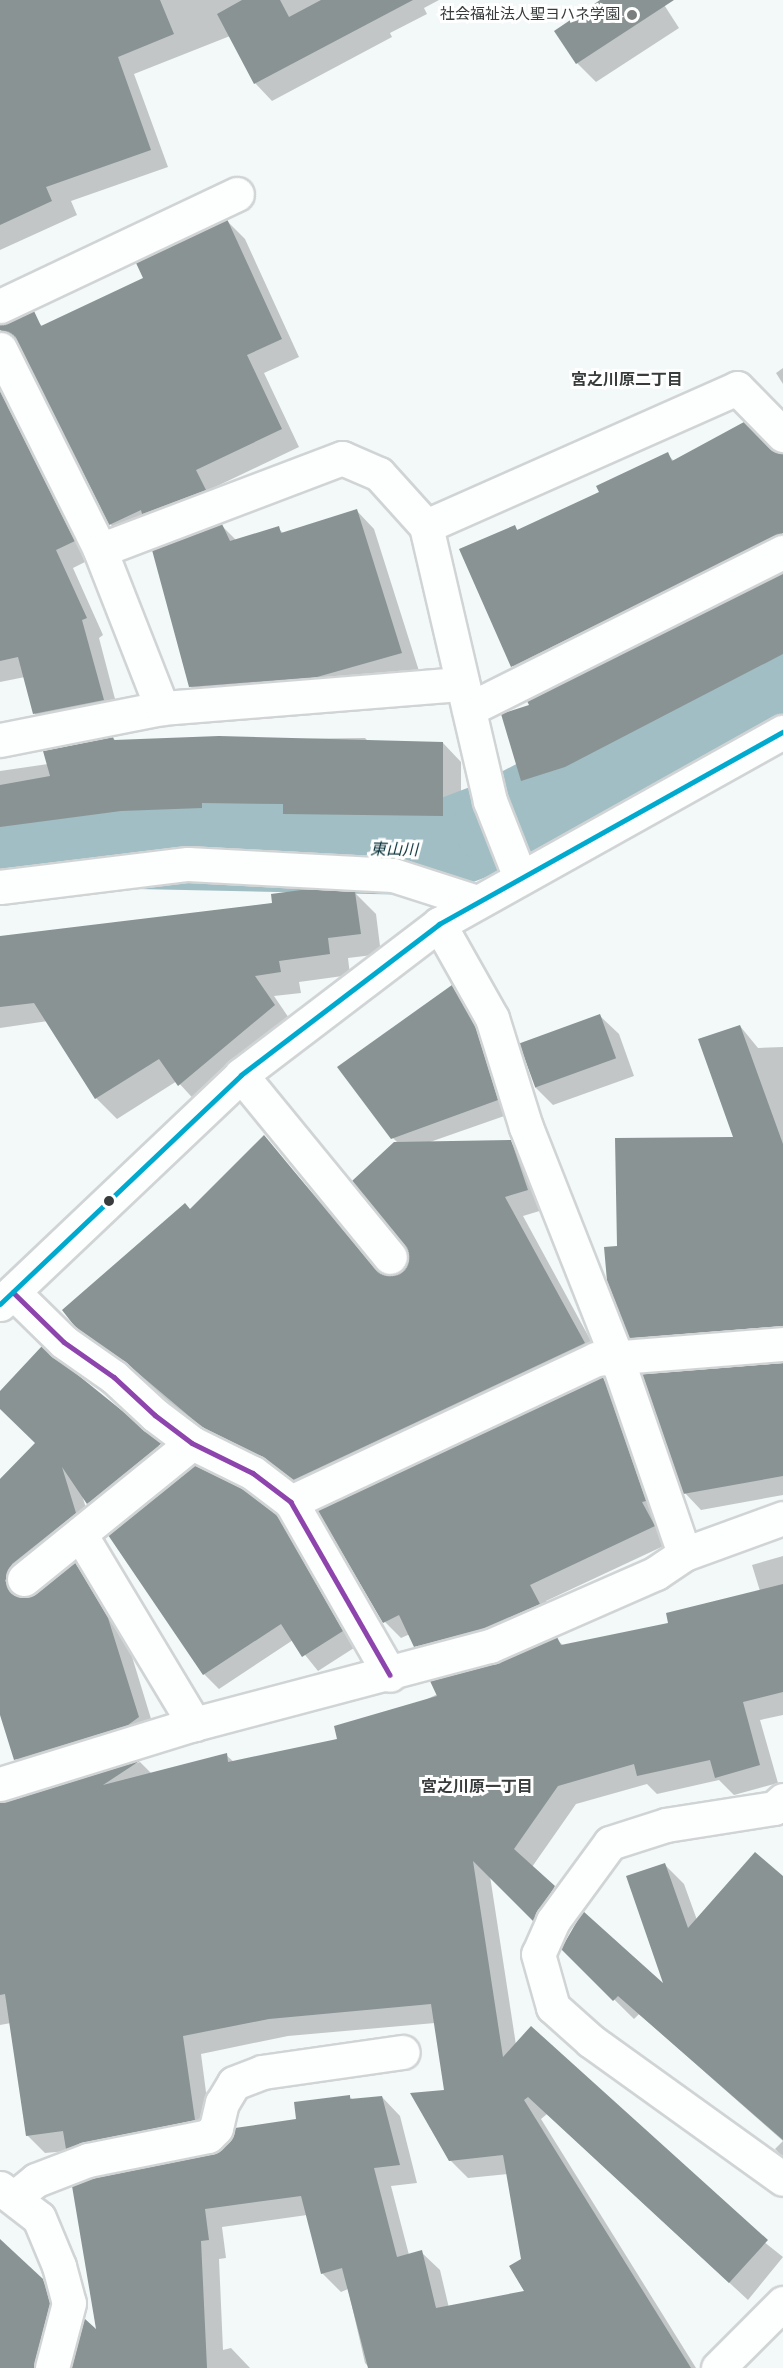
<!DOCTYPE html>
<meta charset="utf-8">
<style>
body{margin:0}
#map{position:relative;width:783px;height:2368px;overflow:hidden;background:#f3f8f8;font-family:"Fira Sans","Noto Sans JP",sans-serif}
div>[style]{position:absolute}
[style*='--x']{left:calc(var(--x)*1px);top:calc(var(--y)*1px);width:calc(var(--w)*1px);rotate:calc(var(--a)*1deg)}
.shadow>*{inset:0;background:#0003}
.river>*{height:90px;margin:-45px;padding:0 45px;transform-origin:45px;border-radius:45px;background:#a0bec4}
.building>*{inset:0;background:#899394;transform-origin:0 0}
.roads{filter:drop-shadow(2px 0 #d1d4d5) drop-shadow(-2px 0 #d1d4d5) drop-shadow(0 2px #d1d4d5) drop-shadow(0 -2px #d1d4d5)}
.minor>*{height:33px;margin:-16.5px;padding:0 16.5px;transform-origin:16.5px;border-radius:16.5px;background:#fdfefe}
.primary>*{height:33px;margin:-16.5px;padding:0 16.5px;transform-origin:16.5px;border-radius:16.5px;background:#fdfefe}
.bus-1>*{height:4.5px;margin:-2.25px;padding:0 2.25px;transform-origin:2.25px;border-radius:2.25px;background:#8e44ad}
.bus-2>*{height:4.5px;margin:-2.25px;padding:0 2.25px;transform-origin:2.25px;border-radius:2.25px;background:#00a9ce}
.dots>*{width:16px;height:16px;translate:-50% -50%;box-sizing:border-box;border:3px solid #fff;border-radius:50%}
span{translate:-50% -50%;white-space:nowrap;text-align:center;line-height:1.15;-webkit-text-stroke:6px #fff;paint-order:stroke}
.poi-label{font-size:15px;color:#393c3c}
.right{translate:-100% -50%;text-align:right}
.neighbourhood-label{font-size:16px;color:#393c3c;font-weight:700}
.water-label{font-size:16px;color:#073138;font-style:italic}
</style>
<div id="map">
<div class="shadow">
<div style="clip-path:polygon(38px 0,439px 0,424px 8px,427px 14px,390px 33px,392px 37px,272px 101px,255px 83px,230px 36px,134px 74px,168px 167px,71px 201px,77px 215px,0 250px,0 21px)"></div>
<div style="clip-path:polygon(603px 0,661px 0,679px 28px,596px 82px,577px 63px)"></div>
<div style="clip-path:polygon(227px 221px,245px 239px,299px 357px,264px 373px,299px 447px,213px 488px,222px 508px,128px 542px,110px 524px,12px 334px,38px 322px,43px 327px,145px 279px)"></div>
<div style="clip-path:polygon(783px 368px,783px 384px,776px 373px)"></div>
<div style="clip-path:polygon(0 374px,91px 559px,73px 568px,103px 635px,99px 638px,120px 718px,52px 731px,35px 714px,25px 677px,0 682px)"></div>
<div style="clip-path:polygon(667px 454px,674px 461px,783px 463px,783px 553px,527px 680px,513px 666px,515px 527px,518px 531px,601px 493px)"></div>
<div style="clip-path:polygon(357px 511px,374px 529px,419px 671px,335px 694px,208px 704px,190px 686px,221px 525px,237px 541px,278px 528px,284px 534px)"></div>
<div style="clip-path:polygon(783px 575px,783px 676px,580px 781px,537px 794px,523px 780px,531px 706px)"></div>
<div style="clip-path:polygon(113px 738px,116px 741px,365px 738px,370px 743px,443px 743px,461px 762px,461px 834px,303px 832px,293px 822px,220px 821px,220px 826px,141px 829px,0 848px,0 771px,48px 764px)"></div>
<div style="clip-path:polygon(355px 893px,376px 914px,381px 954px,348px 958px,350px 975px,299px 982px,301px 993px,274px 996px,295px 1027px,200px 1106px,177px 1081px,117px 1119px,96px 1098px,48px 1021px,0 1028px,0 938px)"></div>
<div style="clip-path:polygon(451px 987px,465px 1000px,488px 1040px,510px 1114px,430px 1142px,510px 1142px,530px 1161px,546px 1209px,523px 1216px,603px 1363px,313px 1498px,223px 1446px,77px 1327px,264px 1138px,386px 1276px,403px 1272px,410px 1253px,398px 1143px,393px 1138px)"></div>
<div style="clip-path:polygon(600px 1016px,619px 1034px,634px 1076px,553px 1105px,535px 1087px)"></div>
<div style="clip-path:polygon(740px 1026px,758px 1048px,783px 1047px,783px 1343px,647px 1353px,630px 1337px,619px 1247px,735px 1138px)"></div>
<div style="clip-path:polygon(42px 1348px,178px 1462px,106px 1520px,82px 1495px,93px 1531px,29px 1582px,23px 1598px,28px 1599px,75px 1564px,92px 1581px,126px 1637px,156px 1735px,33px 1777px,16px 1759px,0 1708px,0 1479px,37px 1443px,0 1407px,0 1393px)"></div>
<div style="clip-path:polygon(783px 1364px,783px 1495px,701px 1510px,685px 1493px)"></div>
<div style="clip-path:polygon(603px 1379px,619px 1395px,670px 1543px,546px 1601px,555px 1620px,432px 1662px,410px 1634px,401px 1638px,385px 1622px)"></div>
<div style="clip-path:polygon(276px 1516px,291px 1531px,357px 1646px,318px 1671px,293px 1640px,219px 1689px,204px 1674px,110px 1535px)"></div>
<div style="clip-path:polygon(783px 1556px,783px 1715px,760px 1720px,778px 1783px,734px 1795px,719px 1780px,657px 1794px,647px 1784px,576px 1804px,532px 1867px,573px 1905px,552px 1937px,490px 1876px,516px 2045px,783px 2257px,748px 2300px,547px 2114px,541px 2119px,696px 2368px,370px 2368px,365px 2363px,348px 2289px,341px 2292px,322px 2273px,307px 2215px,222px 2227px,226px 2258px,219px 2259px,223px 2350px,231px 2348px,250px 2368px,73px 2368px,213px 2156px,349px 2096px,353px 2100px,382px 2097px,400px 2116px,417px 2183px,391px 2186px,409px 2255px,421px 2252px,440px 2270px,449px 2308px,527px 2292px,523px 2259px,508px 2174px,468px 2178px,450px 2160px,446px 2091px,435px 2023px,288px 2036px,201px 2054px,212px 2138px,45px 2153px,27px 2135px,11px 2023px,0 2025px,0 1809px,140px 1762px,152px 1774px,226px 1755px,234px 1762px,339px 1740px,556px 1639px,564px 1646px,670px 1625px,760px 1591px,752px 1565px)"></div>
<div style="clip-path:polygon(664px 1864px,684px 1884px,697px 1920px,783px 1878px,783px 2157px,775px 2149px,783px 2141px,639px 2014px,634px 2019px,563px 1949px,666px 1988px)"></div>
<div style="clip-path:polygon(0 2241px,61px 2299px,57px 2368px,0 2368px)"></div>
</div>
<div class="river">
<div style="--x:0;--y:856;--w:139;--a:-5"></div>
<div style="--x:138;--y:844;--w:293;--a:1.2"></div>
<div style="--x:431;--y:850;--w:73;--a:-20.9"></div>
<div style="--x:499;--y:824;--w:321;--a:-27.8"></div>
</div>
<div class="building">
<div style="clip-path:polygon(0 0,160px 0,174px 34px,118px 57px,151px 150px,46px 187px,52px 201px,0 225px)"></div>
<div style="clip-path:polygon(242px 0,280px 0,289px 17px,321px 0,413px 0,254px 84px,217px 14px)"></div>
<div style="clip-path:polygon(600px 0,674px 0,576px 64px,554px 31px)"></div>
<div style="clip-path:polygon(227px 219px,282px 339px,247px 355px,282px 429px,196px 470px,206px 490px,142px 514px,141px 510px,109px 525px,17px 341px,0 330px,0 325px,34px 311px,41px 326px,143px 278px,136px 263px)"></div>
<div style="clip-path:polygon(0 391px,75px 541px,56px 550px,87px 618px,82px 620px,104px 700px,33px 714px,18px 657px,0 661px)"></div>
<div style="clip-path:polygon(744px 422px,770px 448px,783px 453px,783px 533px,511px 667px,459px 549px,515px 525px,517px 530px,599px 492px,596px 486px,668px 452px,672px 461px)"></div>
<div style="clip-path:polygon(357px 509px,402px 653px,317px 677px,189px 687px,152px 550px,222px 524px,230px 541px,279px 526px,281px 533px)"></div>
<div style="clip-path:polygon(783px 573px,783px 654px,565px 767px,521px 781px,501px 714px,529px 705px,527px 701px)"></div>
<div style="clip-path:polygon(219px 736px,443px 742px,443px 816px,283px 814px,283px 804px,202px 803px,202px 808px,121px 811px,0 827px,0 785px,50px 776px,43px 751px,113px 737px,114px 740px)"></div>
<div style="clip-path:polygon(309px 889px,355px 892px,361px 934px,328px 938px,330px 954px,279px 961px,281px 972px,255px 976px,275px 1005px,178px 1086px,159px 1059px,95px 1099px,34px 1003px,0 1007px,0 936px,272px 903px,271px 894px)"></div>
<div style="clip-path:polygon(452px 985px,475px 1025px,498px 1100px,391px 1139px,337px 1067px)"></div>
<div style="left:600px;top:1014px;width:47px;height:86px;rotate:70deg"></div>
<div style="clip-path:polygon(740px 1025px,783px 1144px,783px 1326px,629px 1338px,607px 1281px,604px 1247px,617px 1246px,615px 1138px,733px 1137px,698px 1039px)"></div>
<div style="clip-path:polygon(264px 1135px,375px 1269px,392px 1276px,402px 1271px,408px 1253px,352px 1181px,394px 1142px,511px 1140px,528px 1190px,505px 1197px,585px 1343px,293px 1480px,261px 1456px,202px 1427px,125px 1362px,76px 1328px,62px 1310px,185px 1203px,190px 1209px)"></div>
<div style="clip-path:polygon(42px 1346px,162px 1443px,87px 1504px,62px 1467px,76px 1513px,12px 1564px,5px 1581px,17px 1596px,27px 1597px,75px 1562px,108px 1618px,139px 1717px,128px 1725px,14px 1760px,0 1715px,0 1479px,35px 1443px,0 1409px,0 1391px)"></div>
<div style="clip-path:polygon(783px 1363px,783px 1476px,683px 1494px,642px 1374px)"></div>
<div style="clip-path:polygon(603px 1377px,646px 1501px,642px 1502px,655px 1526px,530px 1585px,540px 1604px,484px 1628px,414px 1647px,399px 1615px,383px 1623px,317px 1510px)"></div>
<div style="clip-path:polygon(194px 1465px,243px 1489px,277px 1515px,343px 1631px,302px 1657px,281px 1624px,203px 1675px,108px 1535px)"></div>
<div style="clip-path:polygon(783px 1584px,783px 1692px,743px 1702px,760px 1765px,715px 1778px,710px 1760px,637px 1776px,634px 1764px,558px 1786px,514px 1849px,555px 1886px,533px 1921px,473px 1861px,503px 2057px,531px 2026px,768px 2240px,729px 2283px,528px 2097px,524px 2100px,691px 2368px,368px 2368px,342px 2268px,321px 2274px,301px 2196px,205px 2209px,209px 2240px,201px 2241px,207px 2368px,71px 2368px,84px 2318px,96px 2329px,72px 2186px,93px 2178px,212px 2154px,229px 2141px,235px 2128px,296px 2119px,294px 2102px,350px 2095px,350px 2099px,382px 2096px,400px 2165px,374px 2168px,397px 2257px,422px 2250px,436px 2308px,524px 2291px,509px 2266px,521px 2259px,503px 2155px,449px 2161px,410px 2093px,444px 2090px,431px 2004px,269px 2019px,183px 2036px,195px 2120px,66px 2149px,63px 2131px,26px 2136px,5px 1994px,0 1995px,0 1802px,141px 1760px,103px 1785px,227px 1753px,228px 1762px,337px 1739px,334px 1726px,437px 1696px,430px 1681px,495px 1664px,557px 1637px,561px 1645px,668px 1623px,666px 1613px)"></div>
<div style="clip-path:polygon(755px 1852px,783px 1876px,783px 2140px,618px 1996px,613px 2001px,561px 1949px,583px 1911px,663px 1983px,626px 1876px,665px 1863px,688px 1928px)"></div>
<div style="clip-path:polygon(0 2239px,43px 2279px,50px 2303px,34px 2368px,0 2368px)"></div>
</div>
<div class="roads">
<div class="minor">
<div style="--x:0;--y:306;--w:262;--a:-25.3"></div>
<div style="--x:0;--y:349;--w:225;--a:63.5"></div>
<div style="--x:100;--y:550;--w:170;--a:68.6"></div>
<div style="--x:426;--y:526;--w:340;--a:-23.9"></div>
<div style="--x:737;--y:388;--w:66;--a:45.6"></div>
<div style="--x:100;--y:550;--w:259;--a:-20.8"></div>
<div style="--x:342;--y:458;--w:40;--a:23.4"></div>
<div style="--x:379;--y:474;--w:70;--a:47.9"></div>
<div style="--x:426;--y:526;--w:282;--a:76.9"></div>
<div style="--x:490;--y:801;--w:82;--a:68.5"></div>
<div style="--x:469;--y:709;--w:351;--a:-26.6"></div>
<div style="--x:0;--y:740;--w:165;--a:-11.2"></div>
<div style="--x:162;--y:708;--w:301;--a:-4.6"></div>
<div style="--x:0;--y:887;--w:189;--a:-7"></div>
<div style="--x:188;--y:864;--w:205;--a:3.1"></div>
<div style="--x:393;--y:875;--w:88;--a:17.8"></div>
<div style="--x:439;--y:924;--w:108;--a:60.6"></div>
<div style="--x:492;--y:1018;--w:114;--a:72.7"></div>
<div style="--x:526;--y:1127;--w:246;--a:68.5"></div>
<div style="--x:616;--y:1356;--w:209;--a:71"></div>
<div style="--x:241;--y:1075;--w:235;--a:50.7"></div>
<div style="--x:13;--y:1292;--w:71;--a:44.4"></div>
<div style="--x:64;--y:1342;--w:61;--a:35"></div>
<div style="--x:114;--y:1377;--w:56;--a:42.8"></div>
<div style="--x:155;--y:1415;--w:46;--a:37.1"></div>
<div style="--x:192;--y:1443;--w:68;--a:26.2"></div>
<div style="--x:253;--y:1473;--w:48;--a:37.3"></div>
<div style="--x:291;--y:1502;--w:199;--a:60.2"></div>
<div style="--x:291;--y:1502;--w:337;--a:-25.1"></div>
<div style="--x:596;--y:1359;--w:188;--a:-4.6"></div>
<div style="--x:80;--y:1534;--w:222;--a:59"></div>
<div style="--x:24;--y:1579;--w:216;--a:-39"></div>
<div style="--x:0;--y:1784;--w:203;--a:-17.2"></div>
<div style="--x:194;--y:1724;--w:306;--a:-14.8"></div>
<div style="--x:490;--y:1646;--w:181;--a:-23.7"></div>
<div style="--x:656;--y:1573;--w:34;--a:-34"></div>
<div style="--x:684;--y:1554;--w:105;--a:-20"></div>
<div style="--x:783;--y:1800;--w:12;--a:138"></div>
<div style="--x:774;--y:1808;--w:109;--a:171.1"></div>
<div style="--x:666;--y:1825;--w:59;--a:162.2"></div>
<div style="--x:610;--y:1843;--w:97;--a:126.2"></div>
<div style="--x:553;--y:1921;--w:36;--a:114"></div>
<div style="--x:538;--y:1954;--w:55;--a:74.2"></div>
<div style="--x:553;--y:2007;--w:51;--a:41.8"></div>
<div style="--x:591;--y:2041;--w:236;--a:35.7"></div>
<div style="--x:0;--y:2188;--w:49;--a:37.6"></div>
<div style="--x:39;--y:2218;--w:52;--a:67.4"></div>
<div style="--x:59;--y:2266;--w:38;--a:75"></div>
<div style="--x:69;--y:2303;--w:67;--a:104.7"></div>
<div style="--x:15;--y:2197;--w:27;--a:-39"></div>
<div style="--x:36;--y:2180;--w:56;--a:-21"></div>
<div style="--x:88;--y:2160;--w:122;--a:-11.3"></div>
<div style="--x:208;--y:2136;--w:11;--a:-45"></div>
<div style="--x:216;--y:2128;--w:26;--a:-77"></div>
<div style="--x:222;--y:2103;--w:23;--a:-59"></div>
<div style="--x:234;--y:2083;--w:30;--a:-21"></div>
<div style="--x:262;--y:2072;--w:142;--a:-8.1"></div>
<div style="--x:718;--y:2368;--w:92;--a:-45"></div>
</div>
<div class="primary">
<div style="--x:0;--y:1304;--w:332;--a:-43.5"></div>
<div style="--x:241;--y:1075;--w:249;--a:-37.3"></div>
<div style="--x:439;--y:924;--w:394;--a:-29.2"></div>
</div>
</div>
<div class="bus-1">
<div style="--x:13;--y:1292;--w:71;--a:44.4"></div>
<div style="--x:64;--y:1342;--w:61;--a:35"></div>
<div style="--x:114;--y:1377;--w:56;--a:42.8"></div>
<div style="--x:155;--y:1415;--w:46;--a:37.1"></div>
<div style="--x:192;--y:1443;--w:68;--a:26.2"></div>
<div style="--x:253;--y:1473;--w:48;--a:37.3"></div>
<div style="--x:291;--y:1502;--w:199;--a:60.2"></div>
</div>
<div class="bus-2">
<div style="--x:0;--y:1304;--w:332;--a:-43.5"></div>
<div style="--x:241;--y:1075;--w:249;--a:-37.3"></div>
<div style="--x:439;--y:924;--w:394;--a:-29.2"></div>
</div>
<div class="dots">
<div style="left:632px;top:15px;background:#7a7e7e"></div>
<div style="left:109px;top:1201px;background:#393c3c"></div>
</div>
<div class="poi-label">
<span class="right" style="left:620px;top:15px">社会福祉法人聖ヨハネ学園</span>
</div>
<div class="neighbourhood-label">
<span style="left:627px;top:380px">宮之川原二丁目</span>
<span style="left:477px;top:1787px">宮之川原一丁目</span>
</div>
<div class="water-label">
<span style="left:394px;top:850px;rotate:1deg">東山川</span>
</div>
</div>
